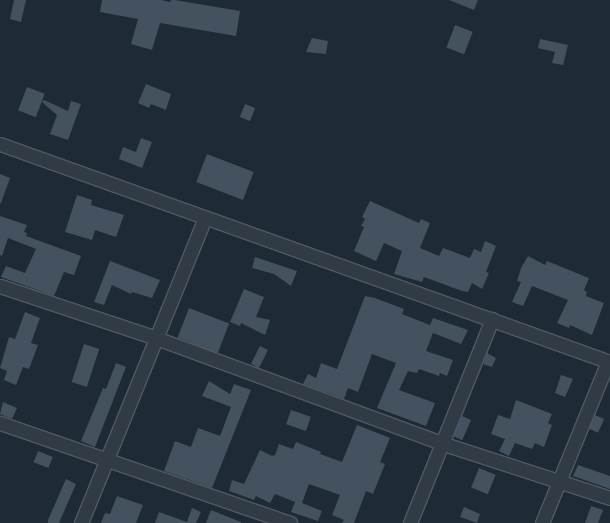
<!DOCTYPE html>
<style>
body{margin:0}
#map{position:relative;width:610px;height:523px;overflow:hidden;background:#1e2a35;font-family:Montserrat,sans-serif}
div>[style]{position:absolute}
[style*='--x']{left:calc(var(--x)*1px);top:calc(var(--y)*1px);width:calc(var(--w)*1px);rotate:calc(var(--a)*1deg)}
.building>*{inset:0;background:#44515f;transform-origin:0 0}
.roads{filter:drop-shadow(1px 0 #4f5964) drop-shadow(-1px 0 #4f5964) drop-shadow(0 1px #4f5964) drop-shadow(0 -1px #4f5964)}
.minor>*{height:13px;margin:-6.5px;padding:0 6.5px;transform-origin:6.5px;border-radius:6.5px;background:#313b46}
span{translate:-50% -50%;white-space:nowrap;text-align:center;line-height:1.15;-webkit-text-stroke:3px #17202a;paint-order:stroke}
</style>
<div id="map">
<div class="building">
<div style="clip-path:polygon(14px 0,26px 0,21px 22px,10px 19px)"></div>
<div style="clip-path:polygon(102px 0,161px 0,170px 2px,171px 0,175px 0,240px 11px,236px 36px,160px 23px,152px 50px,131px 44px,138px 19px,100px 12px)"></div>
<div style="clip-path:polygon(449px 0,478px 0,474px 10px)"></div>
<div style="left:455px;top:25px;width:19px;height:24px;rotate:21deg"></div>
<div style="clip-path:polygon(312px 38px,328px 41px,326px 54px,306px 52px)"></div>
<div style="clip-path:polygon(540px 39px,568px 45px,563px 65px,552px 63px,555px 52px,538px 48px)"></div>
<div style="clip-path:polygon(146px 84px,171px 94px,166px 110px,151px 104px,149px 108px,138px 103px)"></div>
<div style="left:27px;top:87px;width:19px;height:25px;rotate:21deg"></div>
<div style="clip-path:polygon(44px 100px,68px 111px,71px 101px,81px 104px,68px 140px,50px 134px,57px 115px,42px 102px)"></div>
<div style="left:245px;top:104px;width:11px;height:14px;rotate:22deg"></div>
<div style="clip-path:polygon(141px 138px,152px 142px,142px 168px,119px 159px,123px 147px,136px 152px)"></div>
<div style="left:207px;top:154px;width:50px;height:30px;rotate:21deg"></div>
<div style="clip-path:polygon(0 174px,10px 178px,1px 203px,0 203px)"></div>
<div style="clip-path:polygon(77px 195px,92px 200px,91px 205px,124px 215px,116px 237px,95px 230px,92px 240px,65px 232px)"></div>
<div style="clip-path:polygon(370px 201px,419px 223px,421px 219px,430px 223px,420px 248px,439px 256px,443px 248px,470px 258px,474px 249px,481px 252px,485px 241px,496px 246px,486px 272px,489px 273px,482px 289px,472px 283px,468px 292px,462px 291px,424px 277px,422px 282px,394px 274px,402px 251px,384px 243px,376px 261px,354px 251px,364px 227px,361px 226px,365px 219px,362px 217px)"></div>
<div style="clip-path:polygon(0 216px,27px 225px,24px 232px,27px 233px,26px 236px,81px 256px,74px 275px,64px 272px,54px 296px,1px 277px,6px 266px,25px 273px,36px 249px,8px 238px,2px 256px,0 255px)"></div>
<div style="clip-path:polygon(528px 256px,545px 265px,547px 261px,589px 278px,584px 290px,587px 292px,586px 296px,604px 303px,592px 335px,570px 325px,569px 328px,557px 323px,568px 300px,532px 286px,523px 306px,512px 302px,521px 282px,517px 281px,521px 268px)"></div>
<div style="clip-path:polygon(255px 257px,297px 271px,291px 286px,274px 274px,252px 268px)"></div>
<div style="clip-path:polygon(110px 261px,160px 280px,152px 298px,132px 292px,131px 294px,112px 285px,104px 305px,94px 302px)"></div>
<div style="clip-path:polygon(244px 289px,264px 297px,256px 317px,270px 320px,265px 335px,241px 323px,240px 326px,230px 322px)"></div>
<div style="clip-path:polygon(365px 296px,375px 298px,404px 309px,402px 314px,430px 325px,433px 318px,468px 330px,461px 344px,433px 333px,426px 351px,453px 360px,447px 376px,440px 373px,439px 376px,419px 369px,417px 373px,408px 371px,399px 390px,435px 403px,426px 426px,377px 408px,396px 363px,372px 354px,358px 392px,348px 388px,344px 399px,303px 384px,308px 374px,316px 378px,321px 363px,337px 369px)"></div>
<div style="left:189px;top:308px;width:43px;height:32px;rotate:21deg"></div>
<div style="clip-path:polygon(25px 312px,40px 318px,31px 343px,38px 345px,29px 369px,23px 367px,16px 385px,4px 380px,7px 371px,0 368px,9px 337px,15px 339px)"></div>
<div style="left:84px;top:344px;width:16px;height:40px;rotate:18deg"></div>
<div style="left:260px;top:346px;width:9px;height:20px;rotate:27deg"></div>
<div style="clip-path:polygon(487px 353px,496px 358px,492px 367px,483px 364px)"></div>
<div style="clip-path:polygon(116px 363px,126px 367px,95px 447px,81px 441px,103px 388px,106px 389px)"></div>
<div style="clip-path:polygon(561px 375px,573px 379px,565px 397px,555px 393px)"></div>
<div style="clip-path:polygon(209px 381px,230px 394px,234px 384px,251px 390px,212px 488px,164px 471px,175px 441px,191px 447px,198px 428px,220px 436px,231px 407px,202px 396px)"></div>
<div style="clip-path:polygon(516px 400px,552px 414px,548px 423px,552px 425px,544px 447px,535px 443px,532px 449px,515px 443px,509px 456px,499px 451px,505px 439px,491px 434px,498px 415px,510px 419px)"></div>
<div style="clip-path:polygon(3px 402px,17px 408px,12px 419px,0 414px)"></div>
<div style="left:291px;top:410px;width:21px;height:15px;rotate:19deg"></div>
<div style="left:595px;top:415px;width:10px;height:15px;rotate:24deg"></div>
<div style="left:462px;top:416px;width:10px;height:22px;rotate:24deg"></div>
<div style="clip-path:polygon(357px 425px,390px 438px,380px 462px,385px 464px,373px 494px,366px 491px,354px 523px,342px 523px,344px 520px,332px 515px,340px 495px,309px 484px,302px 503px,322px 511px,318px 521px,291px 512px,295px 502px,275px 494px,270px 503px,256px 496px,254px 500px,229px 491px,232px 480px,244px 484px,260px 450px,272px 456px,275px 455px,279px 444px,293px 449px,296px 442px,321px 452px,320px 454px,342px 462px)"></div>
<div style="left:38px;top:451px;width:16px;height:12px;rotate:22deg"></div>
<div style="clip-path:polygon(578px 465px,610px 476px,610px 489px,573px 476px)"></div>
<div style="left:479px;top:468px;width:18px;height:21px;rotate:22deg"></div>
<div style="clip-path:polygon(66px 479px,76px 484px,59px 523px,48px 523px,48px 520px)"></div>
<div style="clip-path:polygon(117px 496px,143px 505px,136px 523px,101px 523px,105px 513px,110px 514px)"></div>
<div style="clip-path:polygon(591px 506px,603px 510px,598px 523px,585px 523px)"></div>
<div style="clip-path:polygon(464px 507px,480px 514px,477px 523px,460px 517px)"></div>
<div style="clip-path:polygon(192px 508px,201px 512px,196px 523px,155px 523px,159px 512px,187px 522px)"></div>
<div style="clip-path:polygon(211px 510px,241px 522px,241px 523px,206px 523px)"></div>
</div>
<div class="roads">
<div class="minor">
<div style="--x:0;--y:144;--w:648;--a:19.67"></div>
<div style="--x:0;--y:286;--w:164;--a:18.4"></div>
<div style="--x:156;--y:338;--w:304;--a:20.2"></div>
<div style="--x:441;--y:443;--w:178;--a:18"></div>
<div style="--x:0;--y:423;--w:307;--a:19"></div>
<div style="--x:81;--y:523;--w:330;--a:-67.9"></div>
<div style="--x:410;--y:523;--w:220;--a:-68.1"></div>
<div style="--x:542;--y:523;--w:175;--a:-67.8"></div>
</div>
</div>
</div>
